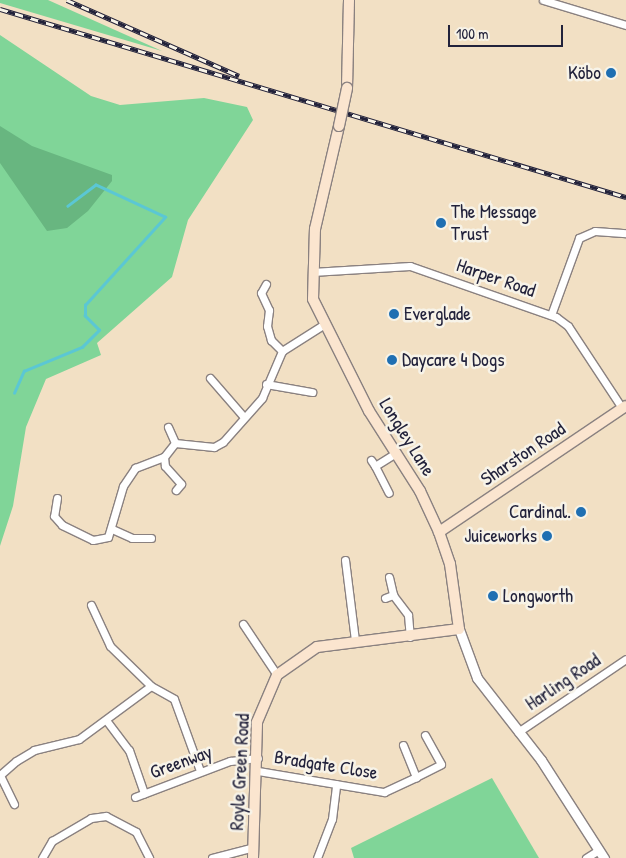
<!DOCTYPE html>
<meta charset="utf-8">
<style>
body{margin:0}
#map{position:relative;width:626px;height:858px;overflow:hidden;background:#f2e0c4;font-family:"Patrick Hand",sans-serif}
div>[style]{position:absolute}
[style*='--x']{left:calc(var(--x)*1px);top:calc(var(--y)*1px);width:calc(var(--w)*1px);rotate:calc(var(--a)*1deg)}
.green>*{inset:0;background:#80d598}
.forest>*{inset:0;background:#68b680}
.stream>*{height:2.5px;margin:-1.25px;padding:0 1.25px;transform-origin:1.25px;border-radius:1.25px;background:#5bc7d4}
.roads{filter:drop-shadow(1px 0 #8a8180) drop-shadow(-1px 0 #8a8180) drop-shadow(0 1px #8a8180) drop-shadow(0 -1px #8a8180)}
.minor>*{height:7px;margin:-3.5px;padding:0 3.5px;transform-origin:3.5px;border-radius:3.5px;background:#fff}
.tertiary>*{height:9px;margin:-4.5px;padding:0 4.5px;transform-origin:4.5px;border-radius:4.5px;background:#fff}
.secondary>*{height:10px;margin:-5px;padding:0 5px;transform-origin:5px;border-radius:5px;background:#fbe5cf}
.rail>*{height:4.5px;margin-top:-2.25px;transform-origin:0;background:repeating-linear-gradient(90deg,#f7f3e8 0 8px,#22223b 0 16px);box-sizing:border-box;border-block:1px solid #22223b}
.bridges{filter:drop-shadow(1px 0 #8a8180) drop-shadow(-1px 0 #8a8180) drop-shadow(0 1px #8a8180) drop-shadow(0 -1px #8a8180)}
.secondary-bridge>*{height:10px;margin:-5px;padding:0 5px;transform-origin:5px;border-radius:5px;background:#fbe5cf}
.dots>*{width:14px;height:14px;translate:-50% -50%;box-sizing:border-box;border:2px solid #f7f3e8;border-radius:50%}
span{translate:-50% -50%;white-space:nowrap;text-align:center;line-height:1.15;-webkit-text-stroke:5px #f7f3e8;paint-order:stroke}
.poi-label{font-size:19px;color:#22223b}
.right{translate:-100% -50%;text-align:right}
.left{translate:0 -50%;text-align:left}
.street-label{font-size:19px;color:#22223b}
.scale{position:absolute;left:448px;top:25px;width:115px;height:22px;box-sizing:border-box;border:2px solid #22223b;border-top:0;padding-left:6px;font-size:15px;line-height:18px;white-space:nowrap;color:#22223b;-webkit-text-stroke:4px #f7f3e8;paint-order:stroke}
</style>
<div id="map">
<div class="green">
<div style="clip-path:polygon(0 0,48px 0,162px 51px,0 3px)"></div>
<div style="clip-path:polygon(0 35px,91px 96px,120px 105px,204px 98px,247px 107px,253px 120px,188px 220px,172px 277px,97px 343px,101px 355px,46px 379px,26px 427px,13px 506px,0 546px)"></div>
<div style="clip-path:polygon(492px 778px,539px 858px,354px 858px,351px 848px)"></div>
</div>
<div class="forest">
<div style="clip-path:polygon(0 126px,32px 146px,112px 175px,112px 181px,88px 211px,67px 228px,47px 231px,0 163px)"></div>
</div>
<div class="stream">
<div style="--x:14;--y:393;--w:24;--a:-66"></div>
<div style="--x:24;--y:371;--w:63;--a:-22.5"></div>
<div style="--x:82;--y:347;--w:24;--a:-45"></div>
<div style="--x:99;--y:330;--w:20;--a:-135"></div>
<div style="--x:85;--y:316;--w:11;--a:-90"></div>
<div style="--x:85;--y:305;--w:119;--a:-47.7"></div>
<div style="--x:165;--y:217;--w:76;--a:-155.1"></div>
<div style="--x:96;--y:185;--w:35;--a:143"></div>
</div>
<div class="roads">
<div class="minor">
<div style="--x:543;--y:0;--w:87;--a:16.8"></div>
<div style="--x:312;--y:272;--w:98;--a:-3.5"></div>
<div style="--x:410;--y:266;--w:155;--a:19.3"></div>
<div style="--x:556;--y:317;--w:15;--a:37"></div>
<div style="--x:568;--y:326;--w:98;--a:56.6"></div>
<div style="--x:266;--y:284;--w:10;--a:119"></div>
<div style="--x:261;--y:293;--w:19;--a:65"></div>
<div style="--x:269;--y:310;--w:16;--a:97"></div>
<div style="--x:267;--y:326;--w:15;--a:74"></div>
<div style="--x:271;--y:340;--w:16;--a:45"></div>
<div style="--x:551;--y:315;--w:82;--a:-70"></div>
<div style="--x:579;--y:238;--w:17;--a:-24"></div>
<div style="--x:595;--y:231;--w:31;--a:4"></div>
<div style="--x:210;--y:378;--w:50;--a:49"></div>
<div style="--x:266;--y:384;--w:47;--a:9.9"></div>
<div style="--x:168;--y:427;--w:17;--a:66"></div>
<div style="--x:164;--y:457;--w:9;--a:84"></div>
<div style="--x:165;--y:466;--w:24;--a:48"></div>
<div style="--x:181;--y:484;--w:8;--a:130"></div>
<div style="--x:371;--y:460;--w:7;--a:56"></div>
<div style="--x:375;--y:466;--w:25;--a:-32"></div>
<div style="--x:375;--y:466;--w:30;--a:63"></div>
<div style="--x:57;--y:498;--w:18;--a:99"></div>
<div style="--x:54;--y:516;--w:12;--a:48"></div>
<div style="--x:62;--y:525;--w:34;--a:26"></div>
<div style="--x:93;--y:540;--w:15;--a:-11"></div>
<div style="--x:108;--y:537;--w:53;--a:-73.6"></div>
<div style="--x:123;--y:486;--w:22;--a:-56"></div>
<div style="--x:135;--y:468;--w:31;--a:-21"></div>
<div style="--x:164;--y:457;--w:18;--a:-52"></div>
<div style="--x:175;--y:443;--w:39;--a:6"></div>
<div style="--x:214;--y:447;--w:10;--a:-29"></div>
<div style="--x:223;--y:442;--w:59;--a:-48.4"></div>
<div style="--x:262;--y:398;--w:51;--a:-66.9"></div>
<div style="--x:282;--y:351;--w:49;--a:-32.4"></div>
<div style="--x:112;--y:529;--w:22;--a:24"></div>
<div style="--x:132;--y:538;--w:19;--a:0"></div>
<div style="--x:345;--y:560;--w:81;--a:82.9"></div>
<div style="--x:389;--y:577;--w:18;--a:77"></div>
<div style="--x:393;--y:595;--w:25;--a:53"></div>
<div style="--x:408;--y:615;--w:22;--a:85"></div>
<div style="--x:385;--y:598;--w:9;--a:-21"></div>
<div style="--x:91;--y:605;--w:45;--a:65.1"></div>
<div style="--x:110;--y:646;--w:57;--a:44.3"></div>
<div style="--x:243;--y:624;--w:61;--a:56.3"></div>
<div style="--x:106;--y:720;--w:38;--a:53"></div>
<div style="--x:129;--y:750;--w:46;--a:70.8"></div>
<div style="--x:518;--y:732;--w:130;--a:-34.1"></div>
<div style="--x:403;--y:745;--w:35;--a:68"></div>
<div style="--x:416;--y:777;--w:28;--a:-27"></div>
<div style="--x:441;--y:764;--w:33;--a:-119"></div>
<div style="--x:258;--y:771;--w:128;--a:9.5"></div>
<div style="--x:384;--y:792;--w:35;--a:-25"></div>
<div style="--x:135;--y:797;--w:102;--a:-20.8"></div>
<div style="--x:230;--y:761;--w:28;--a:-6"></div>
<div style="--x:14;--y:804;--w:32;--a:-116"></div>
<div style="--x:0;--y:775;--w:21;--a:-41"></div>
<div style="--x:16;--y:761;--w:21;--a:-31"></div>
<div style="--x:34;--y:750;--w:46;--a:-13.7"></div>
<div style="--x:79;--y:739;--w:89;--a:-36.4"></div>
<div style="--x:151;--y:686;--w:26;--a:29"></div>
<div style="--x:174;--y:699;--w:77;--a:70.1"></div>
<div style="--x:42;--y:858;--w:20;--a:-60"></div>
<div style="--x:52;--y:841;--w:45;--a:-30.5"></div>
<div style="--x:91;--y:818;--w:15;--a:-8"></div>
<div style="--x:106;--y:816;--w:34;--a:28"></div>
<div style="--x:136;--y:832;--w:29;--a:63"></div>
<div style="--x:212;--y:858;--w:43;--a:-14.7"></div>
<div style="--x:317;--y:858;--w:42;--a:-69"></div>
<div style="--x:332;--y:819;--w:35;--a:-83"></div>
<div style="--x:586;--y:858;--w:15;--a:-32"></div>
</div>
<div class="tertiary">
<div style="--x:459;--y:629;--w:52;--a:69.8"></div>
<div style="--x:477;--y:678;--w:104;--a:52"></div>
<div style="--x:541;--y:760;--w:117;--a:57.3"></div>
</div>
<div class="secondary">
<div style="--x:347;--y:88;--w:88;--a:-88.7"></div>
<div style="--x:439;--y:532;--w:225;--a:-34"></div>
<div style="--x:253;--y:858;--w:136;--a:-88.3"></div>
<div style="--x:257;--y:722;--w:51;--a:-66.9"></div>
<div style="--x:277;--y:675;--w:49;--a:-35"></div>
<div style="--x:317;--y:647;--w:143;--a:-7.2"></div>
<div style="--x:459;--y:629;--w:66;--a:-97.9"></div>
<div style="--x:450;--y:564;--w:34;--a:-109"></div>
<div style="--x:439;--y:532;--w:45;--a:-114.9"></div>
<div style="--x:420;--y:491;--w:95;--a:-122.5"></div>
<div style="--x:369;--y:411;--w:125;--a:-116.6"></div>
<div style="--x:313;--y:299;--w:70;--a:-88.4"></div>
<div style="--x:315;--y:229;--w:106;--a:-76.9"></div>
</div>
</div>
<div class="rail">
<div style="--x:67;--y:0;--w:188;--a:23.8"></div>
<div style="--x:0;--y:9;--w:654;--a:16.72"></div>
</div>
<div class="bridges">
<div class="secondary-bridge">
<div style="--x:339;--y:126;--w:39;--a:-78"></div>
</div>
</div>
<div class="dots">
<div style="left:611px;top:73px;background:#1f6fb2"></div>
<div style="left:441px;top:223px;background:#1f6fb2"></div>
<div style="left:394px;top:314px;background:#1f6fb2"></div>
<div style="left:392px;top:360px;background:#1f6fb2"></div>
<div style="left:581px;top:512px;background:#1f6fb2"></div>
<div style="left:547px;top:536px;background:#1f6fb2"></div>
<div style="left:493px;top:596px;background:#1f6fb2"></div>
</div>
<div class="poi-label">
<span class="right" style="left:601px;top:73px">Köbo</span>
<span class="left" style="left:451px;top:223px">The Message<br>Trust</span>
<span class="left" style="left:404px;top:314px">Everglade</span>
<span class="left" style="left:402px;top:360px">Daycare 4 Dogs</span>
<span class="right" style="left:571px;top:512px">Cardinal.</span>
<span class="right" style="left:537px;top:536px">Juiceworks</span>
<span class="left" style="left:503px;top:596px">Longworth</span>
</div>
<div class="street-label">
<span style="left:496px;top:278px;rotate:19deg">Harper Road</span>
<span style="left:407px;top:437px;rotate:58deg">Longley Lane</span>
<span style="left:523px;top:454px;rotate:-34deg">Sharston Road</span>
<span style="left:563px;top:682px;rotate:-34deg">Harling Road</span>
<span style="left:181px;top:762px;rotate:-20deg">Greenway</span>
<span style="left:326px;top:765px;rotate:9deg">Bradgate Close</span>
<span style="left:240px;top:772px;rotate:-87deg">Royle Green Road</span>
</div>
<div class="scale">100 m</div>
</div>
